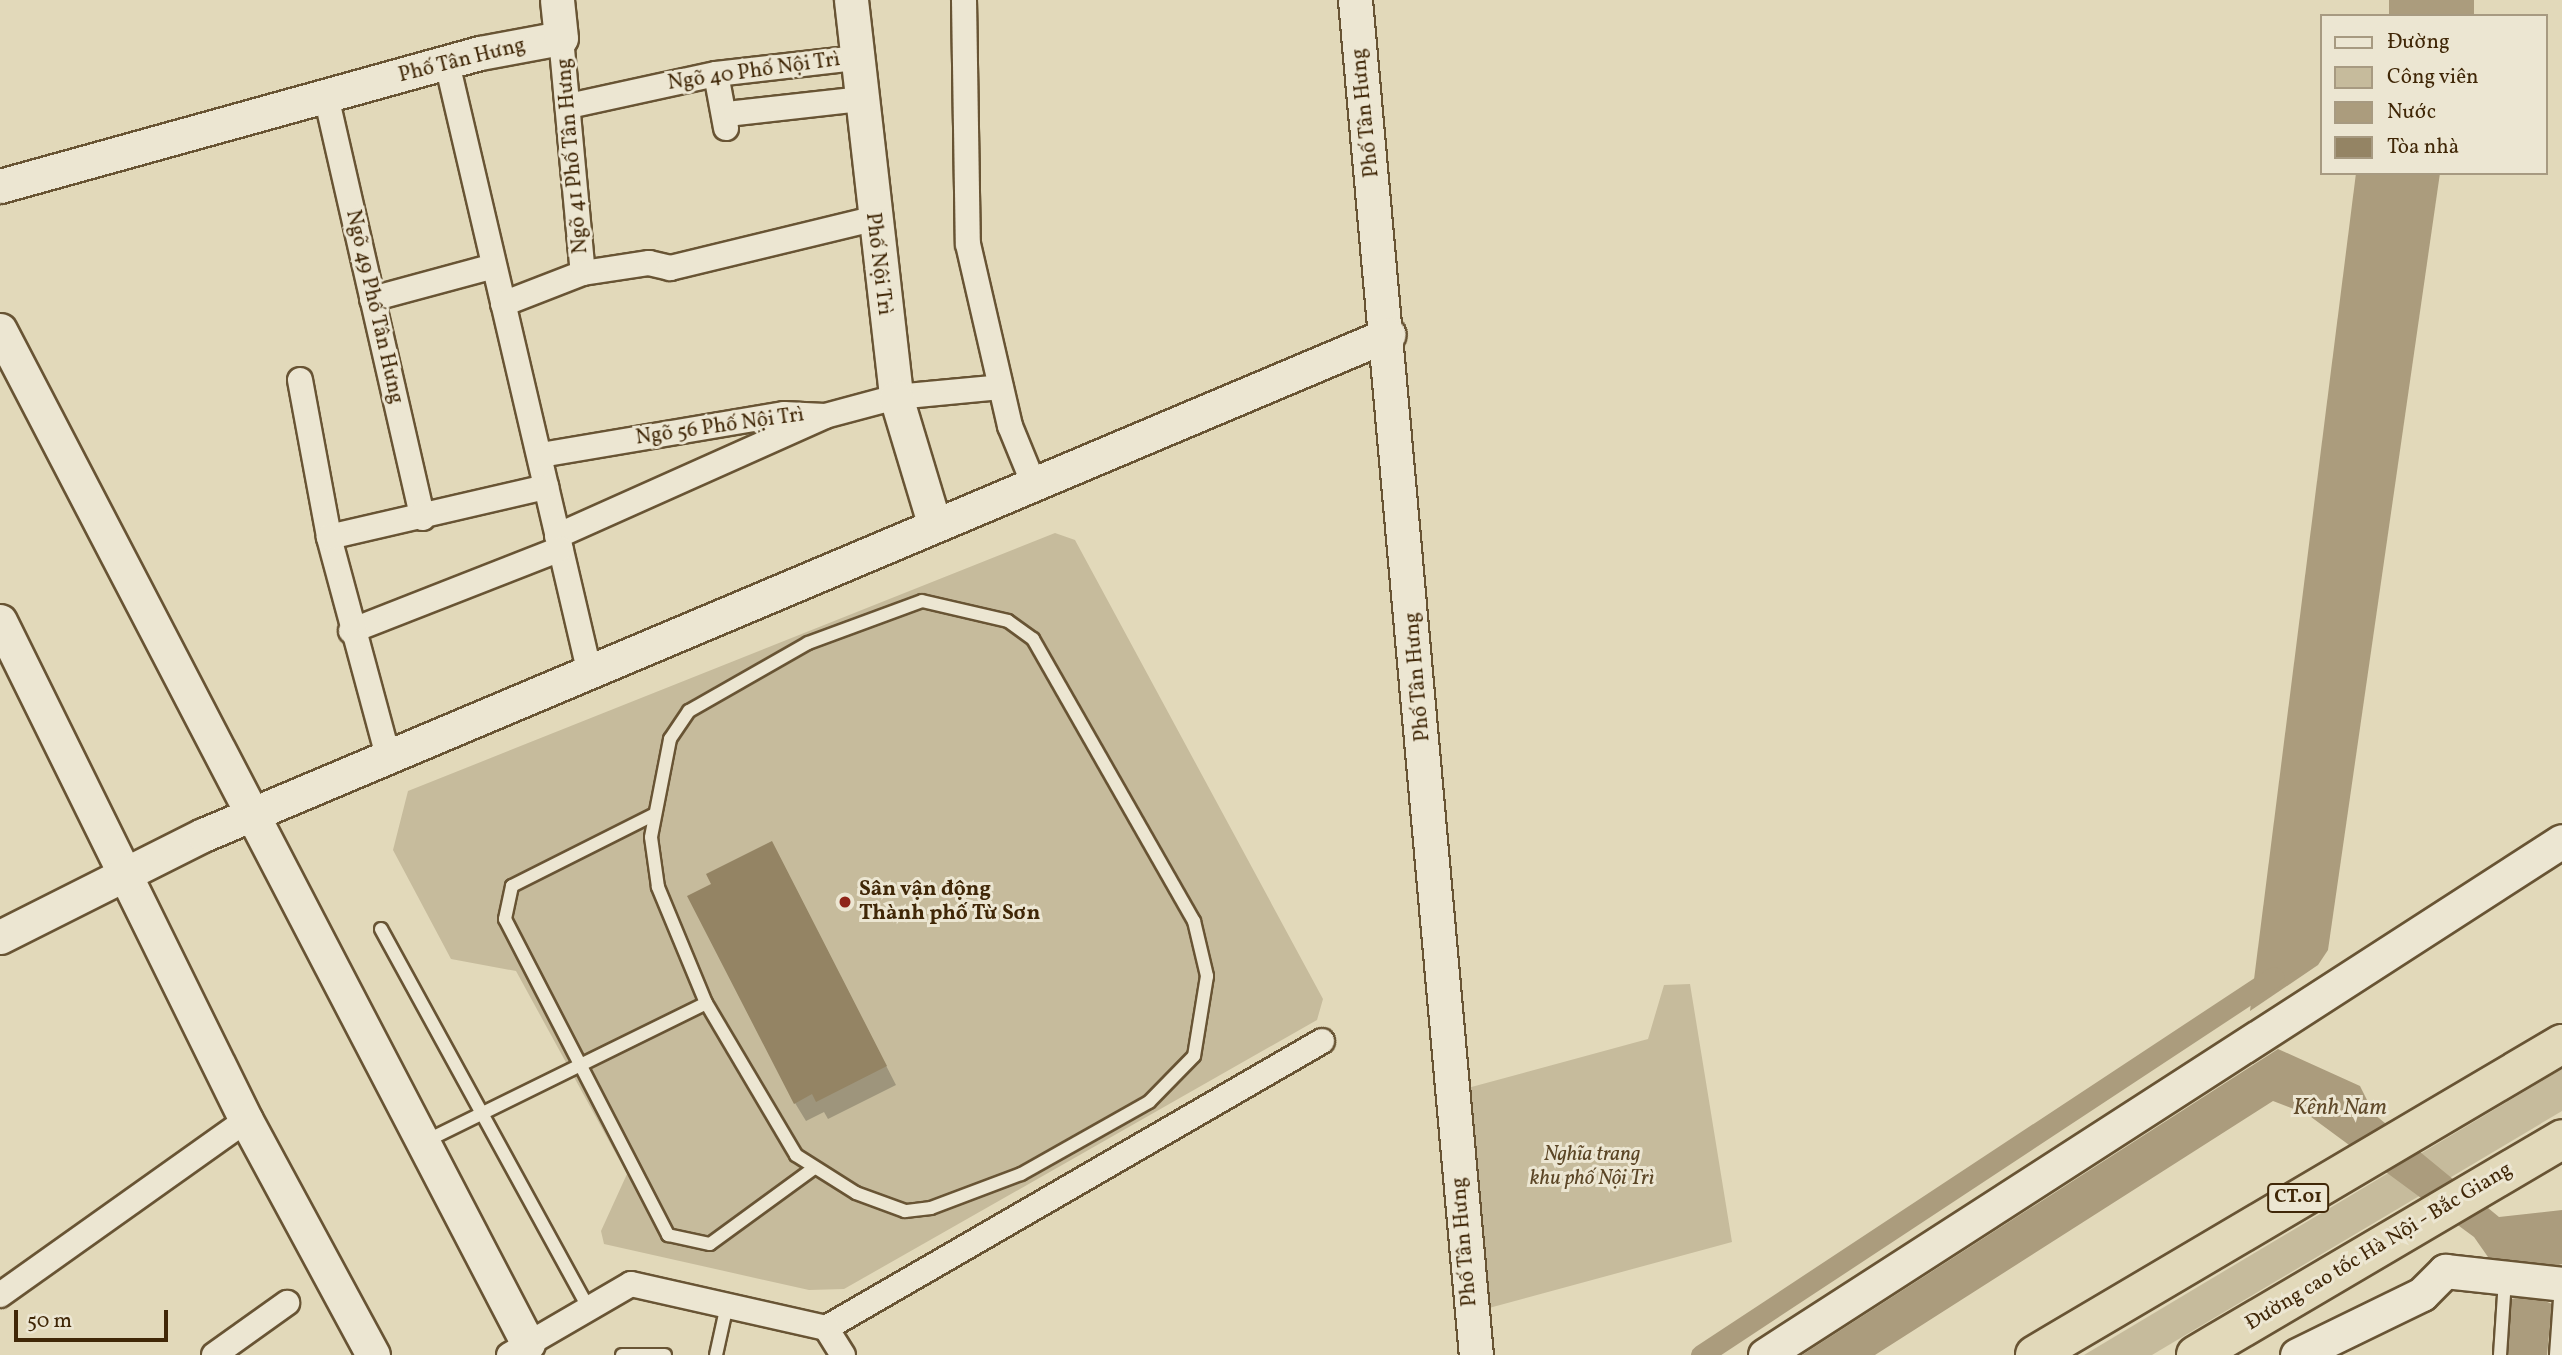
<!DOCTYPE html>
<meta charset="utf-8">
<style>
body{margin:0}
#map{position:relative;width:2562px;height:1355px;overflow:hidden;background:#e2d9ba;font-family:Vollkorn,serif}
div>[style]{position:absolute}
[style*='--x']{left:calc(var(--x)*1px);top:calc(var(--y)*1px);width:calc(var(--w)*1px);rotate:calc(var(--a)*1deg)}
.green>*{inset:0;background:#c6bb9c}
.water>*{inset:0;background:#ab9c7d;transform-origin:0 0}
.shadow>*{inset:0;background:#0003}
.canal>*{height:21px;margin:-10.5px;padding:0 10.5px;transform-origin:10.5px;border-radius:10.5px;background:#ab9c7d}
.building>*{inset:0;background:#948464}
.roads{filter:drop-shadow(2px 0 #685434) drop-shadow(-2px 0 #685434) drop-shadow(0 2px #685434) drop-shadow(0 -2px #685434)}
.lane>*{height:12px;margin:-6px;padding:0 6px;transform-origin:6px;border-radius:6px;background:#ece6d2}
.street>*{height:24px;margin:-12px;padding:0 12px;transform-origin:12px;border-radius:12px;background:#ece6d2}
.secondary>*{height:33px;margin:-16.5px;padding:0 16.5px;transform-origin:16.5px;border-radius:16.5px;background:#ece6d2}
.highway>*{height:38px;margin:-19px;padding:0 19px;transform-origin:19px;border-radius:19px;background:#e2d9ba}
.dots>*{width:19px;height:19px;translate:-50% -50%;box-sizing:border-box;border:4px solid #ece6d2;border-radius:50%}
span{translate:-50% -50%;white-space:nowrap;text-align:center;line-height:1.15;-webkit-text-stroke:6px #ece6d2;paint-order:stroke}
.shield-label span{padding:2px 5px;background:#ece6d2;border:2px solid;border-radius:5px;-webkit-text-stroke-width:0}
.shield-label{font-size:19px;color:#402707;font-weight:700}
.street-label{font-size:21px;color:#402707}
.poi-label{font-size:21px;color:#402707;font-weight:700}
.left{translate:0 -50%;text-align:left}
.park-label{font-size:21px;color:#5b4525;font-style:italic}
.water-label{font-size:23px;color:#604a2a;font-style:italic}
.legend{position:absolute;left:2320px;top:14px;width:228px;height:161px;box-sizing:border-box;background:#ece6d2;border:2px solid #a79a81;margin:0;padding:9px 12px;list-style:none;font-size:21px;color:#402707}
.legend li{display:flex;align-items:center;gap:14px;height:35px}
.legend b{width:35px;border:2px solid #a79a81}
.scale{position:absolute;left:14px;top:1310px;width:154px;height:32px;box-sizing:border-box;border:4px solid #402707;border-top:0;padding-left:9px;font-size:21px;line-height:24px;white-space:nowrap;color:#402707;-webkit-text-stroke:5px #ece6d2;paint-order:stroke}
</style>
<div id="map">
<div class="green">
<div style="clip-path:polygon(1055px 533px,1075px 540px,1323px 999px,1317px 1020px,844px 1289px,809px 1290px,604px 1244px,601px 1231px,627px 1174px,516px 971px,451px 959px,393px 850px,408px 791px)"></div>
<div style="clip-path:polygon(1690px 984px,1732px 1242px,1489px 1308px,1464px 1089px,1648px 1039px,1664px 985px)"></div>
<div style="clip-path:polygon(2562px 1069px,2562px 1111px,2152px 1355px,2084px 1355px)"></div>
</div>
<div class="water">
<div style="left:2389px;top:0;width:85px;height:16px"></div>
<div style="clip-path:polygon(2356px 173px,2440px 173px,2328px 950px,2318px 965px,2250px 1011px)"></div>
<div style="clip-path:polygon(2278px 1049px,2360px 1086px,2374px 1114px,2499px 1217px,2562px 1210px,2562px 1264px,2540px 1270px,2540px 1299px,2552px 1304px,2547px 1355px,2507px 1355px,2512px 1299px,2523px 1296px,2523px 1269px,2488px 1257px,2474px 1237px,2307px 1114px,2273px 1101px,1875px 1355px,1802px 1355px)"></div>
</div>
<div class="shadow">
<div style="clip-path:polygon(782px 862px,896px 1085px,828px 1119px,824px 1112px,806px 1121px,795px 1103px)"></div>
</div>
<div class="canal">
<div style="--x:1701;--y:1355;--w:686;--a:-33.41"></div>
</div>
<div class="building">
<div style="clip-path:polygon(772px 841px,887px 1066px,816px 1102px,812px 1094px,794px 1104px,687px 896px,711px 884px,706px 874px)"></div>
</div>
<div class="roads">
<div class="lane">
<div style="--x:922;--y:601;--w:88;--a:13.1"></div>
<div style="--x:1008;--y:621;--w:31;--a:36"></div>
<div style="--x:1033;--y:639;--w:325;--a:60.3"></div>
<div style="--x:1194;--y:921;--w:57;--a:76.7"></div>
<div style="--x:1207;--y:976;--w:81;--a:99.2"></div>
<div style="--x:1194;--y:1056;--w:64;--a:134.4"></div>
<div style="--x:1149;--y:1102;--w:147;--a:150.6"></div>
<div style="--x:1021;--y:1174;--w:96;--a:159.3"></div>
<div style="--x:931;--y:1208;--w:26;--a:173"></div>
<div style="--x:905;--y:1211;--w:52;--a:-159.8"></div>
<div style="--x:856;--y:1193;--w:71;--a:-147.7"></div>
<div style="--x:796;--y:1155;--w:177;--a:-120.6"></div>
<div style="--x:706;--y:1003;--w:126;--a:-112.5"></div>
<div style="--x:658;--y:887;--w:50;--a:-98"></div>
<div style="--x:651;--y:837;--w:100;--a:-79"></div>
<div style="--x:670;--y:739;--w:34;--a:-56"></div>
<div style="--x:689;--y:711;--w:137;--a:-29.7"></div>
<div style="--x:808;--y:643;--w:121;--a:-20.2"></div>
<div style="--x:653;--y:815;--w:158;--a:153.3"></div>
<div style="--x:512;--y:886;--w:34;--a:102"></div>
<div style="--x:505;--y:919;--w:356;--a:62.7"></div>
<div style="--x:668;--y:1235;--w:43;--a:12.1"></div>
<div style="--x:710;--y:1244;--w:127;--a:-36.1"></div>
<div style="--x:381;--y:929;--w:430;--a:61.3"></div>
<div style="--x:424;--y:1142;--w:314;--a:-26.2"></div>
<div style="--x:622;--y:1355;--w:43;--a:0"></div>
<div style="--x:716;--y:1355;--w:51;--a:-77.6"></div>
<div style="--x:2500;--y:1355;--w:75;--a:-86.2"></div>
<div style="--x:2556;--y:1355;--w:69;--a:-85.9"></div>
</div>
<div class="street">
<div style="--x:964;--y:0;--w:244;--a:89.1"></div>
<div style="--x:968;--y:244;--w:187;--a:77"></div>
<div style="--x:1010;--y:426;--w:61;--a:67.7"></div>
<div style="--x:561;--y:38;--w:236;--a:84.7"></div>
<div style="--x:447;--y:63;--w:623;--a:76.83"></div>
<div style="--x:716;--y:74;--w:55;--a:79.5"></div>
<div style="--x:326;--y:96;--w:433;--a:77.1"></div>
<div style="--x:569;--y:106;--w:150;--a:-12.3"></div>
<div style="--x:716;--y:74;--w:142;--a:-6.5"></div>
<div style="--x:736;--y:113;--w:125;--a:-6.4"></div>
<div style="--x:372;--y:299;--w:126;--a:-15.1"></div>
<div style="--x:503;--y:304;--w:86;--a:-21.2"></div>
<div style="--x:583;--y:273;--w:67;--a:-8.6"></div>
<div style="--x:649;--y:263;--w:22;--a:13"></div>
<div style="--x:670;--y:268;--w:208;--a:-13.6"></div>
<div style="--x:300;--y:380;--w:160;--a:79.5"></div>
<div style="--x:541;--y:455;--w:246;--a:-9.6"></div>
<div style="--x:784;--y:414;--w:41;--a:2.8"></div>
<div style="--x:825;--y:416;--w:73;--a:-15"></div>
<div style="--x:896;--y:397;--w:105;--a:-5.4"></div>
<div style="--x:557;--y:536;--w:294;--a:-24.1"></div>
<div style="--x:351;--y:631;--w:225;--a:-21.4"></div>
<div style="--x:388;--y:756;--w:227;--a:-105.1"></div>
<div style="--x:329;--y:537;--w:223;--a:-13"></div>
<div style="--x:0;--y:1295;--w:302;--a:-35.4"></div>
<div style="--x:826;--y:1328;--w:573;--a:-30.05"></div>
<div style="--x:214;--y:1355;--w:90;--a:-35.5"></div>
<div style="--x:509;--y:1355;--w:141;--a:-30.2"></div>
<div style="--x:631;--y:1284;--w:200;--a:12.7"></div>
<div style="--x:826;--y:1328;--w:32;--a:58"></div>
</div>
<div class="secondary">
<div style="--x:851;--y:0;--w:400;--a:83.5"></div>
<div style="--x:896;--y:397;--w:132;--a:73.2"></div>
<div style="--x:1355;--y:0;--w:1360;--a:84.9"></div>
<div style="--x:0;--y:186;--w:498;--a:-15.5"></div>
<div style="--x:480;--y:53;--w:82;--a:-10.5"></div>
<div style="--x:561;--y:38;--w:38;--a:-96"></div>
<div style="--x:0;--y:330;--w:1143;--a:62.49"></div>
<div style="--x:0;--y:621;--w:556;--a:63.76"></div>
<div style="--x:246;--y:1120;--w:267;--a:61.6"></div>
<div style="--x:0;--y:937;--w:227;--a:-26.7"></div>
<div style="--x:203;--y:835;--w:1287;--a:-22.9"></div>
<div style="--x:1765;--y:1355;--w:948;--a:-32.82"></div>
<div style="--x:2297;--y:1355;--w:139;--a:-26"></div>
<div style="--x:2422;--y:1294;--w:33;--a:-45"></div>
<div style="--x:2445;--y:1271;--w:118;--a:6.3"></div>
</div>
<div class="highway">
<div style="--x:2035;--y:1355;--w:612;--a:-30.55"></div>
<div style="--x:2196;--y:1355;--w:425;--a:-30.5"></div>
</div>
</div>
<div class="dots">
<div style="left:845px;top:902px;background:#8f2418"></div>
</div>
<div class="shield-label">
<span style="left:2298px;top:1198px">CT.01</span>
</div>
<div class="street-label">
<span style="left:462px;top:61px;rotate:-14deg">Phố Tân Hưng</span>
<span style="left:754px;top:72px;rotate:-8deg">Ngõ 40 Phố Nội Trì</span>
<span style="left:1366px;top:113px;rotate:-96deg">Phố Tân Hưng</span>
<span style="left:573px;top:156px;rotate:-95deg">Ngõ 41 Phố Tân Hưng</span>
<span style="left:878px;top:264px;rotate:83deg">Phố Nội Trì</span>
<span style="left:374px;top:307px;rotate:77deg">Ngõ 49 Phố Tân Hưng</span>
<span style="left:720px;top:427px;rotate:-8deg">Ngõ 56 Phố Nội Trì</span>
<span style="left:1418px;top:677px;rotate:-95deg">Phố Tân Hưng</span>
<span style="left:1465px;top:1242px;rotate:-95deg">Phố Tân Hưng</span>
<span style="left:2379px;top:1247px;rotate:-31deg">Đường cao tốc Hà Nội - Bắc Giang</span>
</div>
<div class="poi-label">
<span class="left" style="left:859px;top:902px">Sân vận động<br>Thành phố Từ Sơn</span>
</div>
<div class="park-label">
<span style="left:1592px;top:1167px">Nghĩa trang<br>khu phố Nội Trì</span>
</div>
<div class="water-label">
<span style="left:2340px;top:1108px">Kênh Nam</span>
</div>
<ul class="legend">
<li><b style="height:9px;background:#ece6d2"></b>Đường</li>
<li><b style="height:19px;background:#c6bb9c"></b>Công viên</li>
<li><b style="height:19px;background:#ab9c7d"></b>Nước</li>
<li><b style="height:19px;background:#948464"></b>Tòa nhà</li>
</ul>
<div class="scale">50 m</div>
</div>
